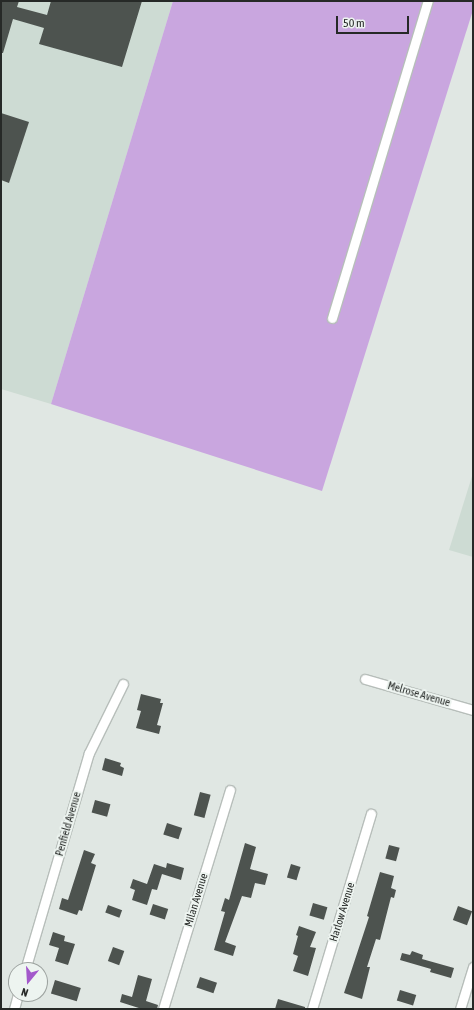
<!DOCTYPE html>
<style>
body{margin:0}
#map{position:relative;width:474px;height:1010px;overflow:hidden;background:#e0e7e3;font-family:"Asap Condensed",sans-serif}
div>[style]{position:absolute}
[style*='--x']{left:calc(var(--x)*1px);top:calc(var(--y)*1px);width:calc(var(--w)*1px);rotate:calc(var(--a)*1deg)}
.built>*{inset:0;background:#cddbd3}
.green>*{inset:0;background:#c9a6df}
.building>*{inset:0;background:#4d534f;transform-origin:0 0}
.roads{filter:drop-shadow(1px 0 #b7beba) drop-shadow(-1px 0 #b7beba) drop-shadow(0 1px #b7beba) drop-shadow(0 -1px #b7beba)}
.minor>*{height:9px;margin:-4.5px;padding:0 4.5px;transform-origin:4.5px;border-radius:4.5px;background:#fff}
span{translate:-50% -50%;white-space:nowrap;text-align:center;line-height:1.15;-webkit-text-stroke:4px #edf4f0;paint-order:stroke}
.street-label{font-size:11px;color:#262927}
.frame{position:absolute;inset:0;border:2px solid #262927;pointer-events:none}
.north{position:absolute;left:8px;top:962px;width:40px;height:40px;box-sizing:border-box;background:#edf4f0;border:1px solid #9da3a0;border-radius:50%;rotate:198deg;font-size:11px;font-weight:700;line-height:16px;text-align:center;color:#262927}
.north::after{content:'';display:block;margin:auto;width:14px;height:18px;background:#a358cb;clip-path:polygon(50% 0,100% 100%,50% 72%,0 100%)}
.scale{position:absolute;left:336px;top:16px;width:73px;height:18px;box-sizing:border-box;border:2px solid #262927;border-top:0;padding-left:5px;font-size:12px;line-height:14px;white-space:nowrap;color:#262927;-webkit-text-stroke:3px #edf4f0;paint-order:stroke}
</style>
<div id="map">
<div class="built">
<div style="clip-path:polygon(1px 1px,173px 1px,51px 404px,1px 389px)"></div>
<div style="clip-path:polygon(473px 473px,473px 557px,449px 550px)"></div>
</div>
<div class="green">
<div style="clip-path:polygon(173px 1px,473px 1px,473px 10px,322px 491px,51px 404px)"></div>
</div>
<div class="building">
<div style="clip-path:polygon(1px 1px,19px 1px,17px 7px,47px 15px,51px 1px,142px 1px,122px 67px,39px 44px,44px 28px,13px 19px,3px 53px,1px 53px)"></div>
<div style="clip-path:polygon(1px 113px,29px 122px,9px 183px,1px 180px)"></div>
<div style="clip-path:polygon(141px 694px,161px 699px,160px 703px,163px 703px,157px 725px,161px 726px,159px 734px,136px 728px,141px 711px,137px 710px)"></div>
<div style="clip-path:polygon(105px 758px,121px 763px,120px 766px,124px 768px,122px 776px,102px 770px)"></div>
<div style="left:200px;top:792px;width:11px;height:24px;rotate:15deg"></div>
<div style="left:95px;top:800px;width:16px;height:13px;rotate:15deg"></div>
<div style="left:167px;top:823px;width:16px;height:12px;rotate:18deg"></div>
<div style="clip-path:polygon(245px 843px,256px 847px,250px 869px,268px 874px,265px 885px,255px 883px,251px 898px,242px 896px,225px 942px,236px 946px,233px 956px,214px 950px,225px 912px,221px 911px,225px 898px,229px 900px)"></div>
<div style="left:389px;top:845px;width:11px;height:14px;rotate:15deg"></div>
<div style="clip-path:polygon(84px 850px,95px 854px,91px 863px,96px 865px,82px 911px,79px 910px,77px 915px,59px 909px,62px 898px,68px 900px)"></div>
<div style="clip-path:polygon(167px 863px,184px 868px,181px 880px,162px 874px,157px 890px,152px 889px,147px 905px,132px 900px,135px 890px,130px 888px,133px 879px,147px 884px,154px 864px,166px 868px)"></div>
<div style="left:291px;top:864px;width:10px;height:14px;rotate:17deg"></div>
<div style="clip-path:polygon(380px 872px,394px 876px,391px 888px,396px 890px,394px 898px,391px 897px,380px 940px,376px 939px,367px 967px,370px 967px,362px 999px,344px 993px,369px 917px,367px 916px)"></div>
<div style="left:313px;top:903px;width:15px;height:13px;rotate:16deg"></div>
<div style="left:153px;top:904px;width:16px;height:11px;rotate:18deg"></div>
<div style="left:108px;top:905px;width:15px;height:8px;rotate:20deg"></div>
<div style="left:458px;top:906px;width:15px;height:15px;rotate:20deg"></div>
<div style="clip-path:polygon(299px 926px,316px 932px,310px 947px,316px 948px,308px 976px,293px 971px,298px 956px,293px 954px,298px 936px,296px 935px)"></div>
<div style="clip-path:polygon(53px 932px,65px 936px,64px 941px,75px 944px,68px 965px,55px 961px,59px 948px,49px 945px)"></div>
<div style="left:113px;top:947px;width:12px;height:15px;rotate:20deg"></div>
<div style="clip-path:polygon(412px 951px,423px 955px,422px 959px,454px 968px,451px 978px,430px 972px,431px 969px,400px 960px,402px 953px,410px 955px)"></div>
<div style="clip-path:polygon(138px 975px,152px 979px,146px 1001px,158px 1005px,157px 1009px,142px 1009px,120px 1002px,122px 994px,132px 997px)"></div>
<div style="left:200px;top:977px;width:18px;height:11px;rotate:19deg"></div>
<div style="left:55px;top:980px;width:27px;height:14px;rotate:17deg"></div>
<div style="left:400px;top:990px;width:17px;height:11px;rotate:17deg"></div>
<div style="clip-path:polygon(278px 999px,305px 1007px,305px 1009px,275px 1009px)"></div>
</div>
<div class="roads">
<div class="minor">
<div style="--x:332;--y:318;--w:331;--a:-73.2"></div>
<div style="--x:365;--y:679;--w:112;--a:16"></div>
<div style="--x:25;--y:970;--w:226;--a:-73.6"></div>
<div style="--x:89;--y:753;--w:77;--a:-63.8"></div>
<div style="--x:14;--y:1009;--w:16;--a:-75"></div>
<div style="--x:163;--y:1009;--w:229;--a:-73"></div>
<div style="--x:312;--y:1009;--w:204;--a:-73.2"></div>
<div style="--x:460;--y:1009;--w:44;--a:-72.8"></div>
</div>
</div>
<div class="street-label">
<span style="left:419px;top:694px;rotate:16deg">Melrose Avenue</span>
<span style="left:68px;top:824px;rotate:-74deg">Penfield Avenue</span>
<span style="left:196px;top:900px;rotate:-73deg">Milan Avenue</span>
<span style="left:342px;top:912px;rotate:-73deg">Harlow Avenue</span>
</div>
<div class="frame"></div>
<div class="north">N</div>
<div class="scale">50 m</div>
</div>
